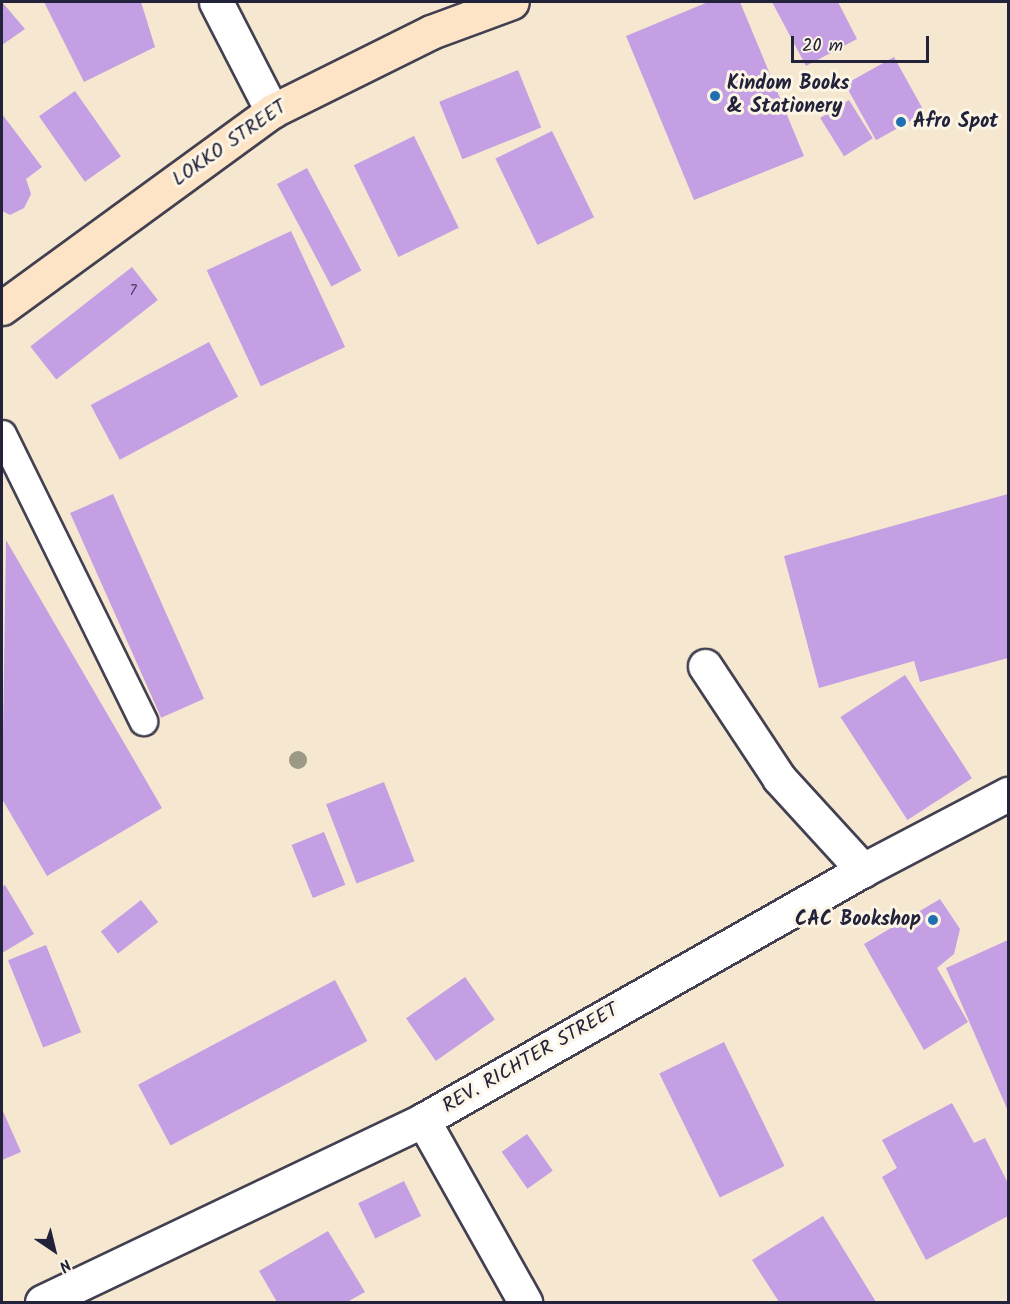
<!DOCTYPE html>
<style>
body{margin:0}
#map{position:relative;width:1010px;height:1304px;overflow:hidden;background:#f6e8d0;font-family:Kalam,sans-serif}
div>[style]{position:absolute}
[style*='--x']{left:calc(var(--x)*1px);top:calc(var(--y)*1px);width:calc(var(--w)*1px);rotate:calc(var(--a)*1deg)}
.building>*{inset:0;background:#c59fe3;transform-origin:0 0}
.roads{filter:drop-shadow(2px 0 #424051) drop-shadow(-2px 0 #424051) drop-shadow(0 2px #424051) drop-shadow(0 -2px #424051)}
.service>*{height:27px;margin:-13.5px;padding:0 13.5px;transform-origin:13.5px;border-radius:13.5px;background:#fff}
.minor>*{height:33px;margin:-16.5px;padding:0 16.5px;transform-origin:16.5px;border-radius:16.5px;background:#fff}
.secondary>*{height:33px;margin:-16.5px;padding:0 16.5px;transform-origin:16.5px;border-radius:16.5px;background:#fee4c6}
.trees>*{width:18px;height:18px;margin:-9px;border-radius:50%;background:#9c9986}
.dots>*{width:16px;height:16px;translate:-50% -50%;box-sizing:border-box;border:3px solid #fcf5e5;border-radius:50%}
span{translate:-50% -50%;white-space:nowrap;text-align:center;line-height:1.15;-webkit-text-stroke:6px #fcf5e5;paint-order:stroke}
.number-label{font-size:16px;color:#4b4165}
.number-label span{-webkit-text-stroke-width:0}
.poi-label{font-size:20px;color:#22223b;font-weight:700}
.left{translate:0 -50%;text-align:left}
.right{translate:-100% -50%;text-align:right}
.street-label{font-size:20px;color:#22223b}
.frame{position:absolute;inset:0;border:3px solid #22223b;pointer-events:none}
.north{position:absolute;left:24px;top:1220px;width:60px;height:60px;-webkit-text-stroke:4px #fcf5e5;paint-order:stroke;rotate:145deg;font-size:16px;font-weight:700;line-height:24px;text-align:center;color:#22223b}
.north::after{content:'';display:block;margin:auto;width:21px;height:27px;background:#22223b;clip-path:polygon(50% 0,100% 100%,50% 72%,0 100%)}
.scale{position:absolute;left:791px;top:36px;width:138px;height:27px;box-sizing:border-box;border:3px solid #22223b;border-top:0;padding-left:8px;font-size:18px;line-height:21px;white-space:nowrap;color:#22223b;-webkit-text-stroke:4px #fcf5e5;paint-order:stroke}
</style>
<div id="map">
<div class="building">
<div style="clip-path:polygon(2px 2px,25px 29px,2px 45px)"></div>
<div style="clip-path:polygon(44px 2px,141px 2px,155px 47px,84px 82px)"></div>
<div style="clip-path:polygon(708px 2px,740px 2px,804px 156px,694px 200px,626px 36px)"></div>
<div style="clip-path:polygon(772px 2px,838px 2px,857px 39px,806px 66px)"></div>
<div style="left:894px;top:57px;width:64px;height:56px;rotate:61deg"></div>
<div style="left:518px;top:70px;width:62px;height:85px;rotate:68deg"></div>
<div style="left:75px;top:91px;width:80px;height:44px;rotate:55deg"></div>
<div style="left:849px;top:100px;width:45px;height:34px;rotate:58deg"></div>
<div style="clip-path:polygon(2px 114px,42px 167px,26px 179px,31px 194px,24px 208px,10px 215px,2px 211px)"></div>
<div style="left:552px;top:131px;width:96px;height:63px;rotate:64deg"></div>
<div style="left:414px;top:136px;width:102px;height:67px;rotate:64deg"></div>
<div style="left:307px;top:168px;width:116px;height:34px;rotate:62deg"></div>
<div style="left:291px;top:231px;width:128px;height:93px;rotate:65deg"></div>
<div style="left:132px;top:267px;width:42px;height:129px;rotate:52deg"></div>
<div style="left:209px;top:342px;width:62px;height:134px;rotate:62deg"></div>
<div style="left:113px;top:494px;width:224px;height:47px;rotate:66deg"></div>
<div style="clip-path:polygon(1008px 494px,1008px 658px,920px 682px,914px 661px,819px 688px,784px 556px)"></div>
<div style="clip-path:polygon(6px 540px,162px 808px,47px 876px,2px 799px)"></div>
<div style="left:905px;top:675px;width:123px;height:77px;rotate:57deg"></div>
<div style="left:384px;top:782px;width:85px;height:62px;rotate:69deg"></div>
<div style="left:324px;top:832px;width:57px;height:35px;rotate:68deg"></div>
<div style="clip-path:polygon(5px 885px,34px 934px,2px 953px,2px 887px)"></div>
<div style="clip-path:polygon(940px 899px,960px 929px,954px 954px,937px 968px,968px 1022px,924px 1050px,864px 944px)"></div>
<div style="left:141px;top:900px;width:28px;height:51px;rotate:52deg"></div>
<div style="clip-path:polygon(1008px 940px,1008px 1111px,946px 968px)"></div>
<div style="left:46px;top:945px;width:94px;height:41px;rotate:68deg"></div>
<div style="left:465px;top:977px;width:52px;height:72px;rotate:55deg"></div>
<div style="left:335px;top:980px;width:69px;height:223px;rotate:62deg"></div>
<div style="left:724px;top:1042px;width:138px;height:72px;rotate:64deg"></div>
<div style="clip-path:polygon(952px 1103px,974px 1143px,985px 1138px,1008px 1183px,1008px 1216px,926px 1260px,882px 1177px,897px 1168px,882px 1140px)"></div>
<div style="clip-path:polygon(2px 1109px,21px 1152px,2px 1160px)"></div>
<div style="left:527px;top:1134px;width:45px;height:31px;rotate:55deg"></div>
<div style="left:404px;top:1181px;width:39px;height:51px;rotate:64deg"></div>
<div style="clip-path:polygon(823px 1216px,876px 1302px,779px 1302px,752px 1260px)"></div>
<div style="clip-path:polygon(328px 1231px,365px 1292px,347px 1302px,277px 1302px,259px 1271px)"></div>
</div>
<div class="roads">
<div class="service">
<div style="--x:2;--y:434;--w:320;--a:63.8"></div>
</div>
<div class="minor">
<div style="--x:216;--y:2;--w:123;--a:62.8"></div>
<div style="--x:705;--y:666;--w:134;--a:56.5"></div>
<div style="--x:779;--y:778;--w:125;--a:47.6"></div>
<div style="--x:423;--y:1120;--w:209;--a:60.7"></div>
<div style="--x:42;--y:1302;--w:422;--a:-25.5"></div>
<div style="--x:423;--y:1120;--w:506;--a:-29.6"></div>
<div style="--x:863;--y:870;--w:164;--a:-27.7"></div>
</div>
<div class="secondary">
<div style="--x:2;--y:308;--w:334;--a:-36.1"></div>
<div style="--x:272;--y:111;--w:178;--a:-26.4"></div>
<div style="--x:431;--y:32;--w:86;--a:-20.3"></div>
</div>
</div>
<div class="trees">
<div style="left:298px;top:760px"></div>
</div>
<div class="dots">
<div style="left:715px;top:96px;background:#1f6fb2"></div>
<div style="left:901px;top:122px;background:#1f6fb2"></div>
<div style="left:933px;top:920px;background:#1f6fb2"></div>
</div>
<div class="number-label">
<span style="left:133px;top:291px">7</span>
</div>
<div class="poi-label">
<span class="left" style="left:727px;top:96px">Kindom Books<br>&amp; Stationery</span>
<span class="left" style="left:913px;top:122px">Afro Spot</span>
<span class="right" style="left:921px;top:920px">CAC Bookshop</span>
</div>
<div class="street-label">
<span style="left:230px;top:144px;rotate:-35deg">LOKKO STREET</span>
<span style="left:531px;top:1059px;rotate:-30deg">REV. RICHTER STREET</span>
</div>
<div class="frame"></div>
<div class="north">N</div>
<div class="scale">20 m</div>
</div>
